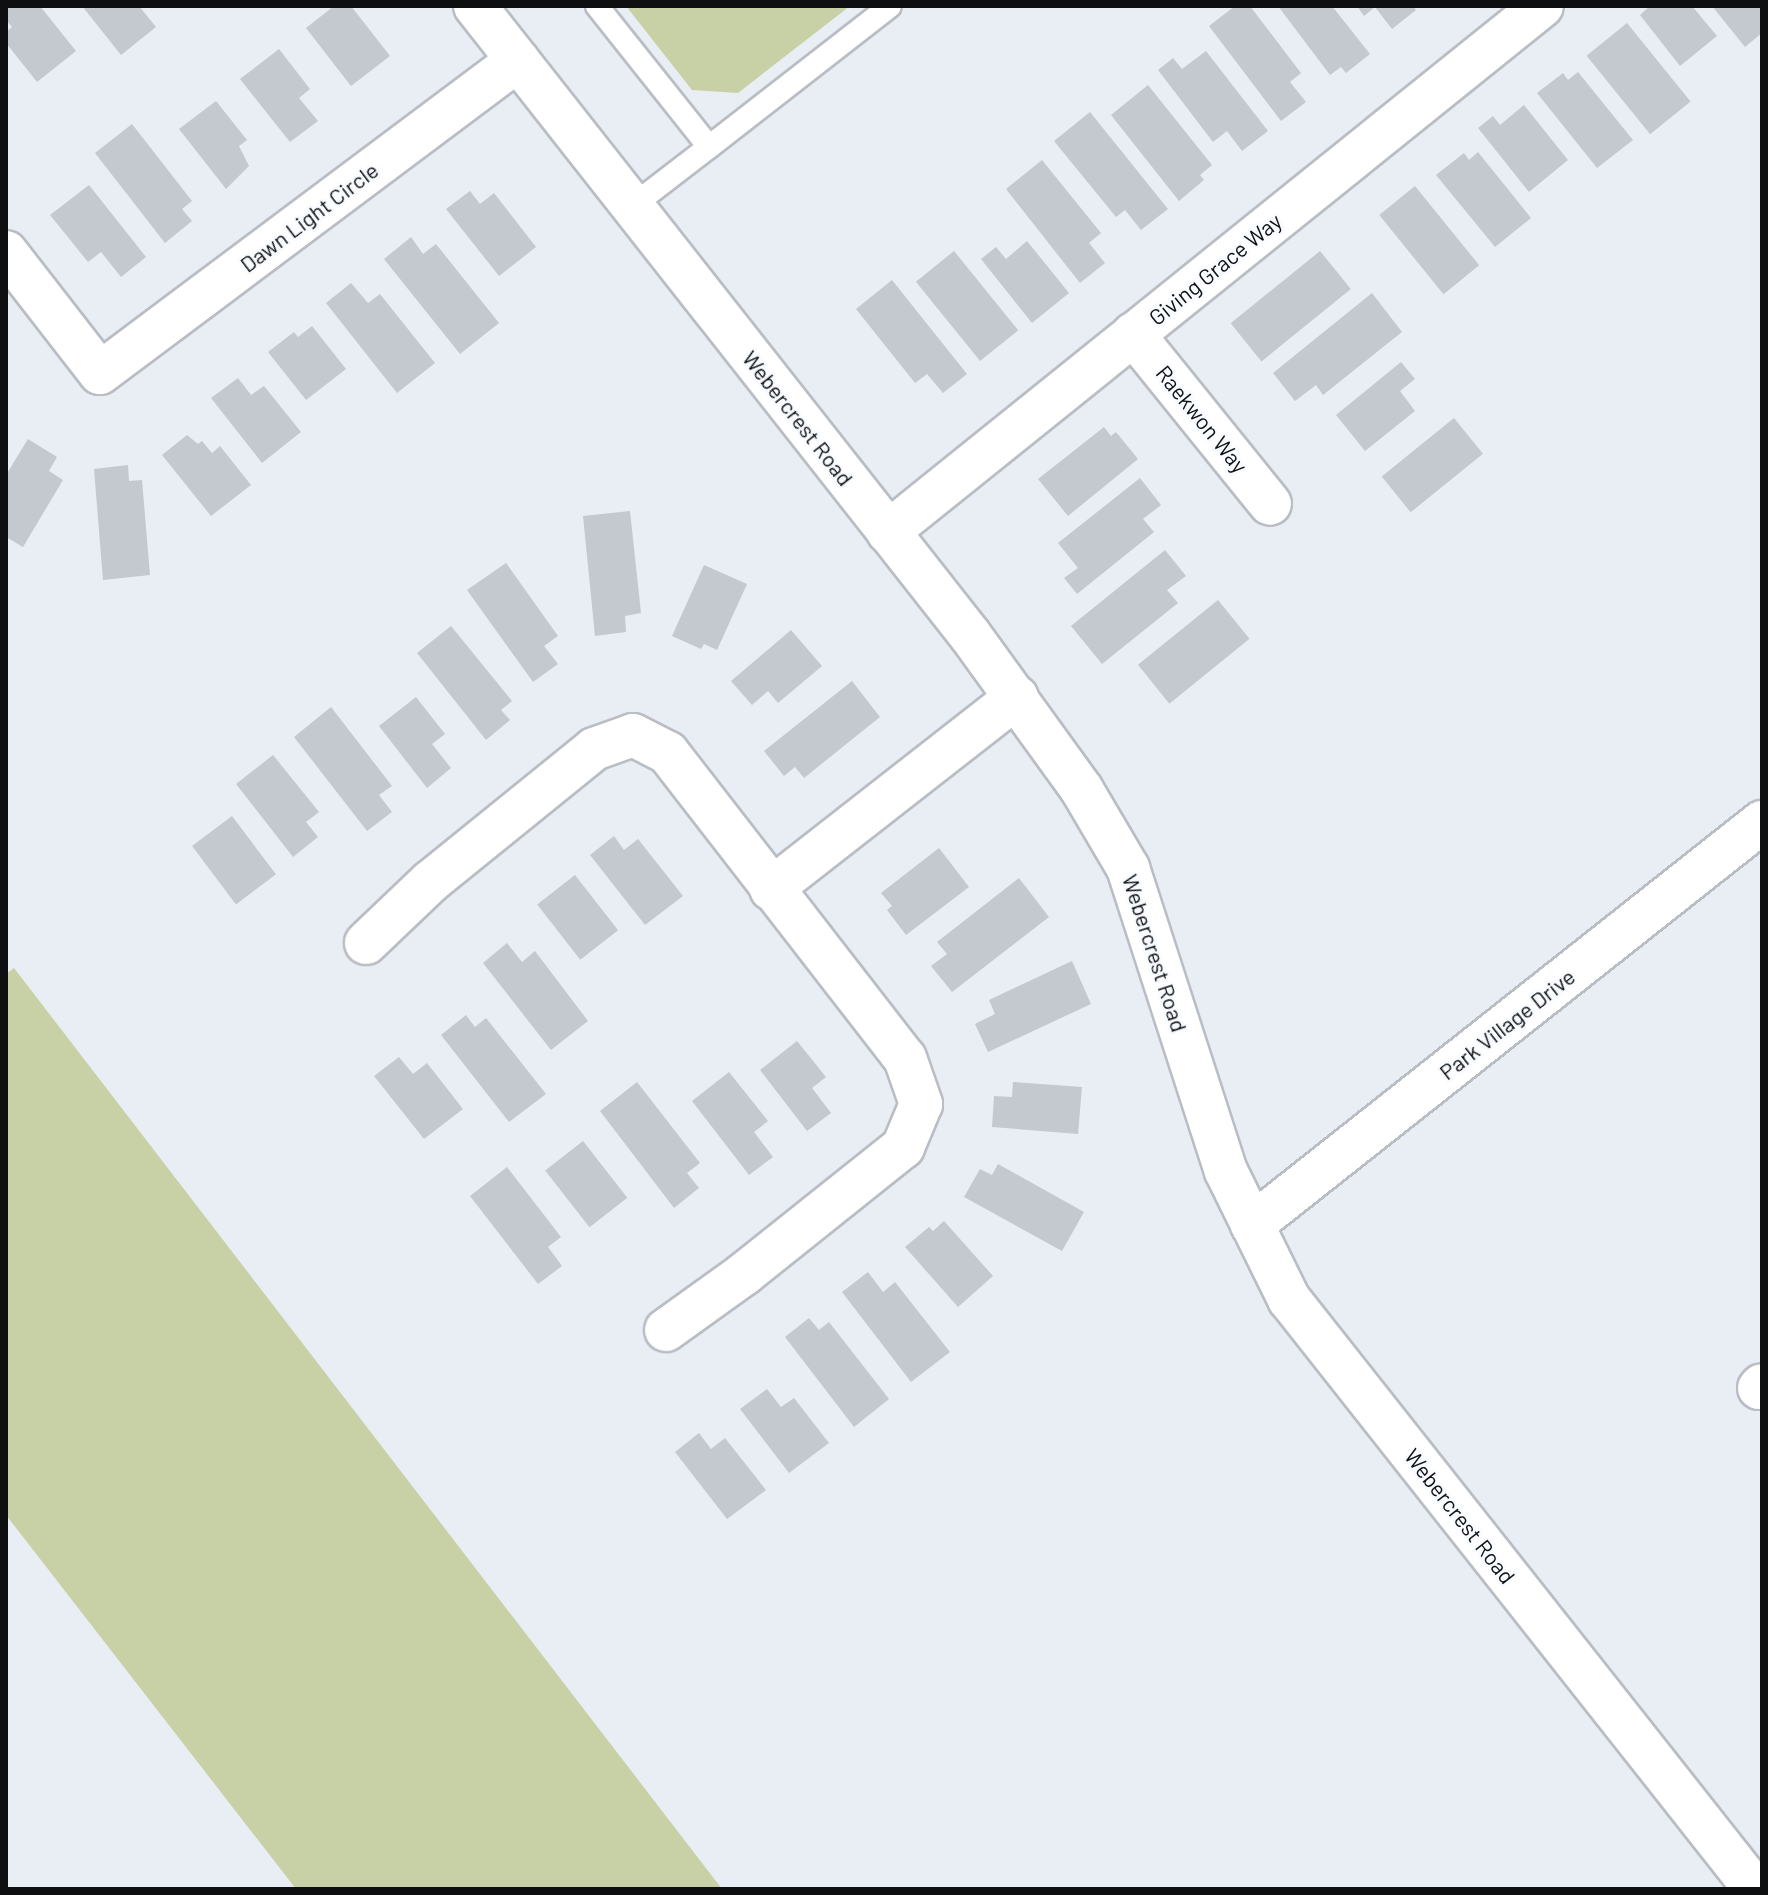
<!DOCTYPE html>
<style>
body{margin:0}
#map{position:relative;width:1768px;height:1895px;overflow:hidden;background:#e9edf4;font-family:Barlow,sans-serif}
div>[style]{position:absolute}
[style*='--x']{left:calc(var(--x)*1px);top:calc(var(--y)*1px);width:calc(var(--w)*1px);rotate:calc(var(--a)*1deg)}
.green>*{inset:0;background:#c8d1a6}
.building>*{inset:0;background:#c4c8cf;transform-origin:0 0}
.roads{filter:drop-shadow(2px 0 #b9bdc4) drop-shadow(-2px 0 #b9bdc4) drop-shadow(0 2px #b9bdc4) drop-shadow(0 -2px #b9bdc4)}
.lane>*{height:22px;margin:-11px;padding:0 11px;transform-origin:11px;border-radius:11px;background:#fff}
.street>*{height:42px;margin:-21px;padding:0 21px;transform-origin:21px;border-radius:21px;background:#fff}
span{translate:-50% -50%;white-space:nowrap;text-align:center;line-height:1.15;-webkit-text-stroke:6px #f8fbff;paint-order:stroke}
.street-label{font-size:22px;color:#0d0f11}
.frame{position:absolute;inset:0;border:8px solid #0d0f11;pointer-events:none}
</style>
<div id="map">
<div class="green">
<div style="clip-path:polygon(626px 6px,850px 6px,738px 93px,692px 90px)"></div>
<div style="clip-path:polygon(14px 968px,722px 1889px,296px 1889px,6px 1515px,6px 974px)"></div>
</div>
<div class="building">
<div style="clip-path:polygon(6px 6px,40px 6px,76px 51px,37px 82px,6px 43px,6px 32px,12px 27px,6px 20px)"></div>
<div style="clip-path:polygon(82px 6px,139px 6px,156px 27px,121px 55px)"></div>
<div style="clip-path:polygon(334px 6px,351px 6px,390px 56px,351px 86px,306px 28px)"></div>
<div style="clip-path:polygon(1235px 6px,1250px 6px,1301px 73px,1290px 82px,1306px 102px,1281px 121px,1209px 26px)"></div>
<div style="clip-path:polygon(1278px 6px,1332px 6px,1370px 54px,1346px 73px,1341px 67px,1330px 75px)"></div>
<div style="clip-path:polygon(1357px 6px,1413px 6px,1416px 10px,1392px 29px,1375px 7px,1364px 16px)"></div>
<div style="clip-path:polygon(1650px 6px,1692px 6px,1717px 36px,1680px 66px,1640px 15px)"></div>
<div style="clip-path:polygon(1712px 6px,1762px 6px,1762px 33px,1745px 47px)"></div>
<div style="left:1627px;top:23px;width:101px;height:52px;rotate:51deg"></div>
<div style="clip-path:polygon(279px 49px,310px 89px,299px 98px,318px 121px,290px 142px,240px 79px)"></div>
<div style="clip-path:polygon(1206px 51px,1268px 131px,1242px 151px,1227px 131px,1213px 142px,1158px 70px,1173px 58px,1182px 69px)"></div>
<div style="clip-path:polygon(1578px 72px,1633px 140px,1597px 168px,1537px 93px,1563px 73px,1568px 80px)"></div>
<div style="clip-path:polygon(1148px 85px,1212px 165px,1200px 175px,1204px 180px,1179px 201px,1111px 115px)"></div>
<div style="clip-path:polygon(216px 101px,247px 140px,239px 146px,249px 166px,226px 189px,179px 129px)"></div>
<div style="clip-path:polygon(1524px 105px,1568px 160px,1529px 192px,1478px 128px,1493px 116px,1500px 125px)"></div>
<div style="clip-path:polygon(1090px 112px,1168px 209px,1141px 230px,1125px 210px,1116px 217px,1054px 141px)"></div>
<div style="clip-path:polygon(132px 124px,192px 201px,182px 209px,192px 221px,165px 243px,95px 153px)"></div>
<div style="clip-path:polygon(1478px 152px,1531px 218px,1495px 247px,1436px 175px,1464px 153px,1469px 160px)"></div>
<div style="clip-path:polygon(1042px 160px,1101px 233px,1089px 243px,1105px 263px,1080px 283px,1006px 189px)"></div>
<div style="clip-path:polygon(89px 185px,146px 257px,121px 277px,101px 252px,88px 262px,50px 215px)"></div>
<div style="left:1415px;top:186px;width:102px;height:46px;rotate:51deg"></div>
<div style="clip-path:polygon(470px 191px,480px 204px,494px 193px,536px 247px,499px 276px,446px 209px)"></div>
<div style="clip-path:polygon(411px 237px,423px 254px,436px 244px,499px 323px,460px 354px,384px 259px)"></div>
<div style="clip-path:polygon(1027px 241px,1069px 293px,1032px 323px,981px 259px,996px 247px,1006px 259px)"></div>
<div style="left:954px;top:251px;width:102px;height:49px;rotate:51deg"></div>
<div style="left:1320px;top:251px;width:49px;height:115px;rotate:51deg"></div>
<div style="clip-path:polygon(892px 280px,967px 374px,943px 393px,927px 374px,915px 383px,856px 309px)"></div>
<div style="clip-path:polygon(351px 283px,368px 303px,380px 294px,435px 363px,397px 393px,326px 303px)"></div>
<div style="clip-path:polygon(1372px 293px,1402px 332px,1323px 395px,1316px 385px,1295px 401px,1273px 373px)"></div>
<div style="clip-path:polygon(312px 326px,346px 369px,306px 400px,268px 352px,294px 332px,298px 337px)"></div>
<div style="clip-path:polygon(1401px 362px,1415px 379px,1400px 391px,1415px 411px,1365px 451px,1336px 415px)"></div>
<div style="clip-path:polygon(238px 378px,251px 395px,264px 386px,301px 432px,262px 463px,211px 398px)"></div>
<div style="left:1454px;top:418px;width:46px;height:93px;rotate:51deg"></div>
<div style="clip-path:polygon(1104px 427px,1111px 436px,1116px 432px,1138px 459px,1068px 516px,1038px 479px)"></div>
<div style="clip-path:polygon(187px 435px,198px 444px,202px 441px,212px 453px,220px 446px,251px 485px,211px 516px,162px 455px)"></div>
<div style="clip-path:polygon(28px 439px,57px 457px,49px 471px,63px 480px,23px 547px,6px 537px,6px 475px)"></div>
<div style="clip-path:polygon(128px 465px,129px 481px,142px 480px,150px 575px,103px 580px,94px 469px)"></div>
<div style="clip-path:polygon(1140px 478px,1161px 505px,1143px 519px,1154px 532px,1077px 594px,1064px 578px,1078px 568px,1058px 543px)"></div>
<div style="clip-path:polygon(630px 511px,641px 613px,625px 616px,626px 632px,595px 636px,583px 516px)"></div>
<div style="clip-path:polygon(1165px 550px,1186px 576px,1167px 590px,1178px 603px,1102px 664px,1071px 626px)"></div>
<div style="clip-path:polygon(506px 563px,558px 636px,544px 646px,558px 664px,533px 682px,467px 590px)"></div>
<div style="clip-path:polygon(704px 565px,747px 584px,717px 650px,704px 644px,701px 649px,672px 636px)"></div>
<div style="left:1218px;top:600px;width:50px;height:103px;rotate:51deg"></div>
<div style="clip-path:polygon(451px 626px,512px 701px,501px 710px,510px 720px,486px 740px,417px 653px)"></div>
<div style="clip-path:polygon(791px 630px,822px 666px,778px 703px,768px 691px,752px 705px,731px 681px)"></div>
<div style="clip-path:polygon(852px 681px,880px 717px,804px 778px,795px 767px,784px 776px,764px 751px)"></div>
<div style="clip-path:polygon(416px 697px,445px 734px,432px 744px,451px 768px,427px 788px,379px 726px)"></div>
<div style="clip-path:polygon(331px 707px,392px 786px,379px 795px,392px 812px,367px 831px,294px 737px)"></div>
<div style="clip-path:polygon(273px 755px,319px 812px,306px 822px,318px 837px,293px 857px,236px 784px)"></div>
<div style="left:232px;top:816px;width:73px;height:50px;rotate:53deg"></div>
<div style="clip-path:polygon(614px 836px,624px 850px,638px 839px,683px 896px,645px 925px,590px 855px)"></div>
<div style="clip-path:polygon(939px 848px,969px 887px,906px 935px,887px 910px,892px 906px,881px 893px)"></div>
<div style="left:575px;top:875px;width:70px;height:48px;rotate:52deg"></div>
<div style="clip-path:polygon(1019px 878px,1049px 917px,952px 992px,931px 966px,947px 954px,937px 942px)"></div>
<div style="clip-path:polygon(507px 943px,522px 962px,535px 951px,588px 1021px,551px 1050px,483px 963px)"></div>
<div style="clip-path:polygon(1072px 961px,1091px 1004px,988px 1052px,975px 1024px,995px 1014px,989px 1000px)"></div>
<div style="clip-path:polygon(466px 1015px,475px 1027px,486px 1018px,546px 1094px,509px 1122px,441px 1035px)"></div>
<div style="clip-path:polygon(797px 1041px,826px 1077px,812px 1088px,831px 1113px,807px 1131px,760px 1070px)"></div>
<div style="clip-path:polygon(399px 1057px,413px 1074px,427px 1063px,463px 1109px,424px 1139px,374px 1076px)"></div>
<div style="clip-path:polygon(729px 1072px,768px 1121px,754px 1132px,773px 1157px,749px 1175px,692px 1101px)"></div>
<div style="clip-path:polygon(637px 1082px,700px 1163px,687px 1173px,699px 1188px,674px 1208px,600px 1111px)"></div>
<div style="clip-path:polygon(1013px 1082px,1082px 1087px,1078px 1134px,992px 1127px,994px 1096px,1012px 1097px)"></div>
<div style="left:583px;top:1141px;width:72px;height:48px;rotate:52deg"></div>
<div style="clip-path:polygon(998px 1164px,1084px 1212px,1062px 1251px,964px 1197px,980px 1169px,992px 1175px)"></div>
<div style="clip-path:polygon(507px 1167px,561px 1237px,548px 1247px,562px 1266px,538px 1284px,470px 1196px)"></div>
<div style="clip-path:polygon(944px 1221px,993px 1276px,958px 1307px,905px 1247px,929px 1227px,933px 1231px)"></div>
<div style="clip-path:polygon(868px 1272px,883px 1292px,895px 1282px,950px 1352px,911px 1382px,842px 1292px)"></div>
<div style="clip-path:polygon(809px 1318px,819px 1330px,829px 1322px,889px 1399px,854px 1427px,785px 1337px)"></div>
<div style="clip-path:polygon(767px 1389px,781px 1407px,794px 1398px,829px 1443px,789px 1473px,740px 1409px)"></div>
<div style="clip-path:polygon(699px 1433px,711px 1449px,725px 1438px,766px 1490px,727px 1519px,675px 1452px)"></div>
</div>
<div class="roads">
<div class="lane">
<div style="--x:597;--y:6;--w:180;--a:51.5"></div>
<div style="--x:709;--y:147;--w:229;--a:-37.9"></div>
<div style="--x:631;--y:207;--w:98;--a:-37.6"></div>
</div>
<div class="street">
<div style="--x:475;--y:6;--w:800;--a:51.8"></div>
<div style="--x:970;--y:635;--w:191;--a:54.1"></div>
<div style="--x:1082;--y:790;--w:91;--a:59.5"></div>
<div style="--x:1128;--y:868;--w:318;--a:72.1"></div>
<div style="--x:1226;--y:1171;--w:143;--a:63.8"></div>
<div style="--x:1289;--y:1299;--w:752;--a:51.7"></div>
<div style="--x:6;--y:252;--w:153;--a:52.2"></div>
<div style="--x:100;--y:373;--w:522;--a:-36.83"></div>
<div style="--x:1133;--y:334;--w:218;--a:51.1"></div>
<div style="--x:888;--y:532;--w:839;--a:-38.81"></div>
<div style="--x:771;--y:889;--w:312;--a:-38"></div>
<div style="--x:366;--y:943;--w:88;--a:-43.6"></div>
<div style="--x:430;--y:882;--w:211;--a:-39"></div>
<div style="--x:594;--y:749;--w:41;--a:-19.7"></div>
<div style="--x:633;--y:735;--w:39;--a:27"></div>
<div style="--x:668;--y:753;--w:386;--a:52.2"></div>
<div style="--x:905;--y:1058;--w:49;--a:70.8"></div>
<div style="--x:921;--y:1104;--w:47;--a:112.7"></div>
<div style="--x:903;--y:1147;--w:203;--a:141.4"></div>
<div style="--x:744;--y:1274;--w:96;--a:144.3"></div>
<div style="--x:1252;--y:1225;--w:650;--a:-38.32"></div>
<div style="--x:1759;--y:1388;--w:4;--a:-45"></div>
</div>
</div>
<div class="street-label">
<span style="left:309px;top:217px;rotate:-37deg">Dawn Light Circle</span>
<span style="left:1215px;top:269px;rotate:-39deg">Giving Grace Way</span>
<span style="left:798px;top:418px;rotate:52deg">Webercrest Road</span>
<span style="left:1202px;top:419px;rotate:51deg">Raekwon Way</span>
<span style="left:1155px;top:953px;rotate:72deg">Webercrest Road</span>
<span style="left:1507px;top:1024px;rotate:-38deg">Park Village Drive</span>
<span style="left:1460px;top:1516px;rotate:52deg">Webercrest Road</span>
</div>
<div class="frame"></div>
</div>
